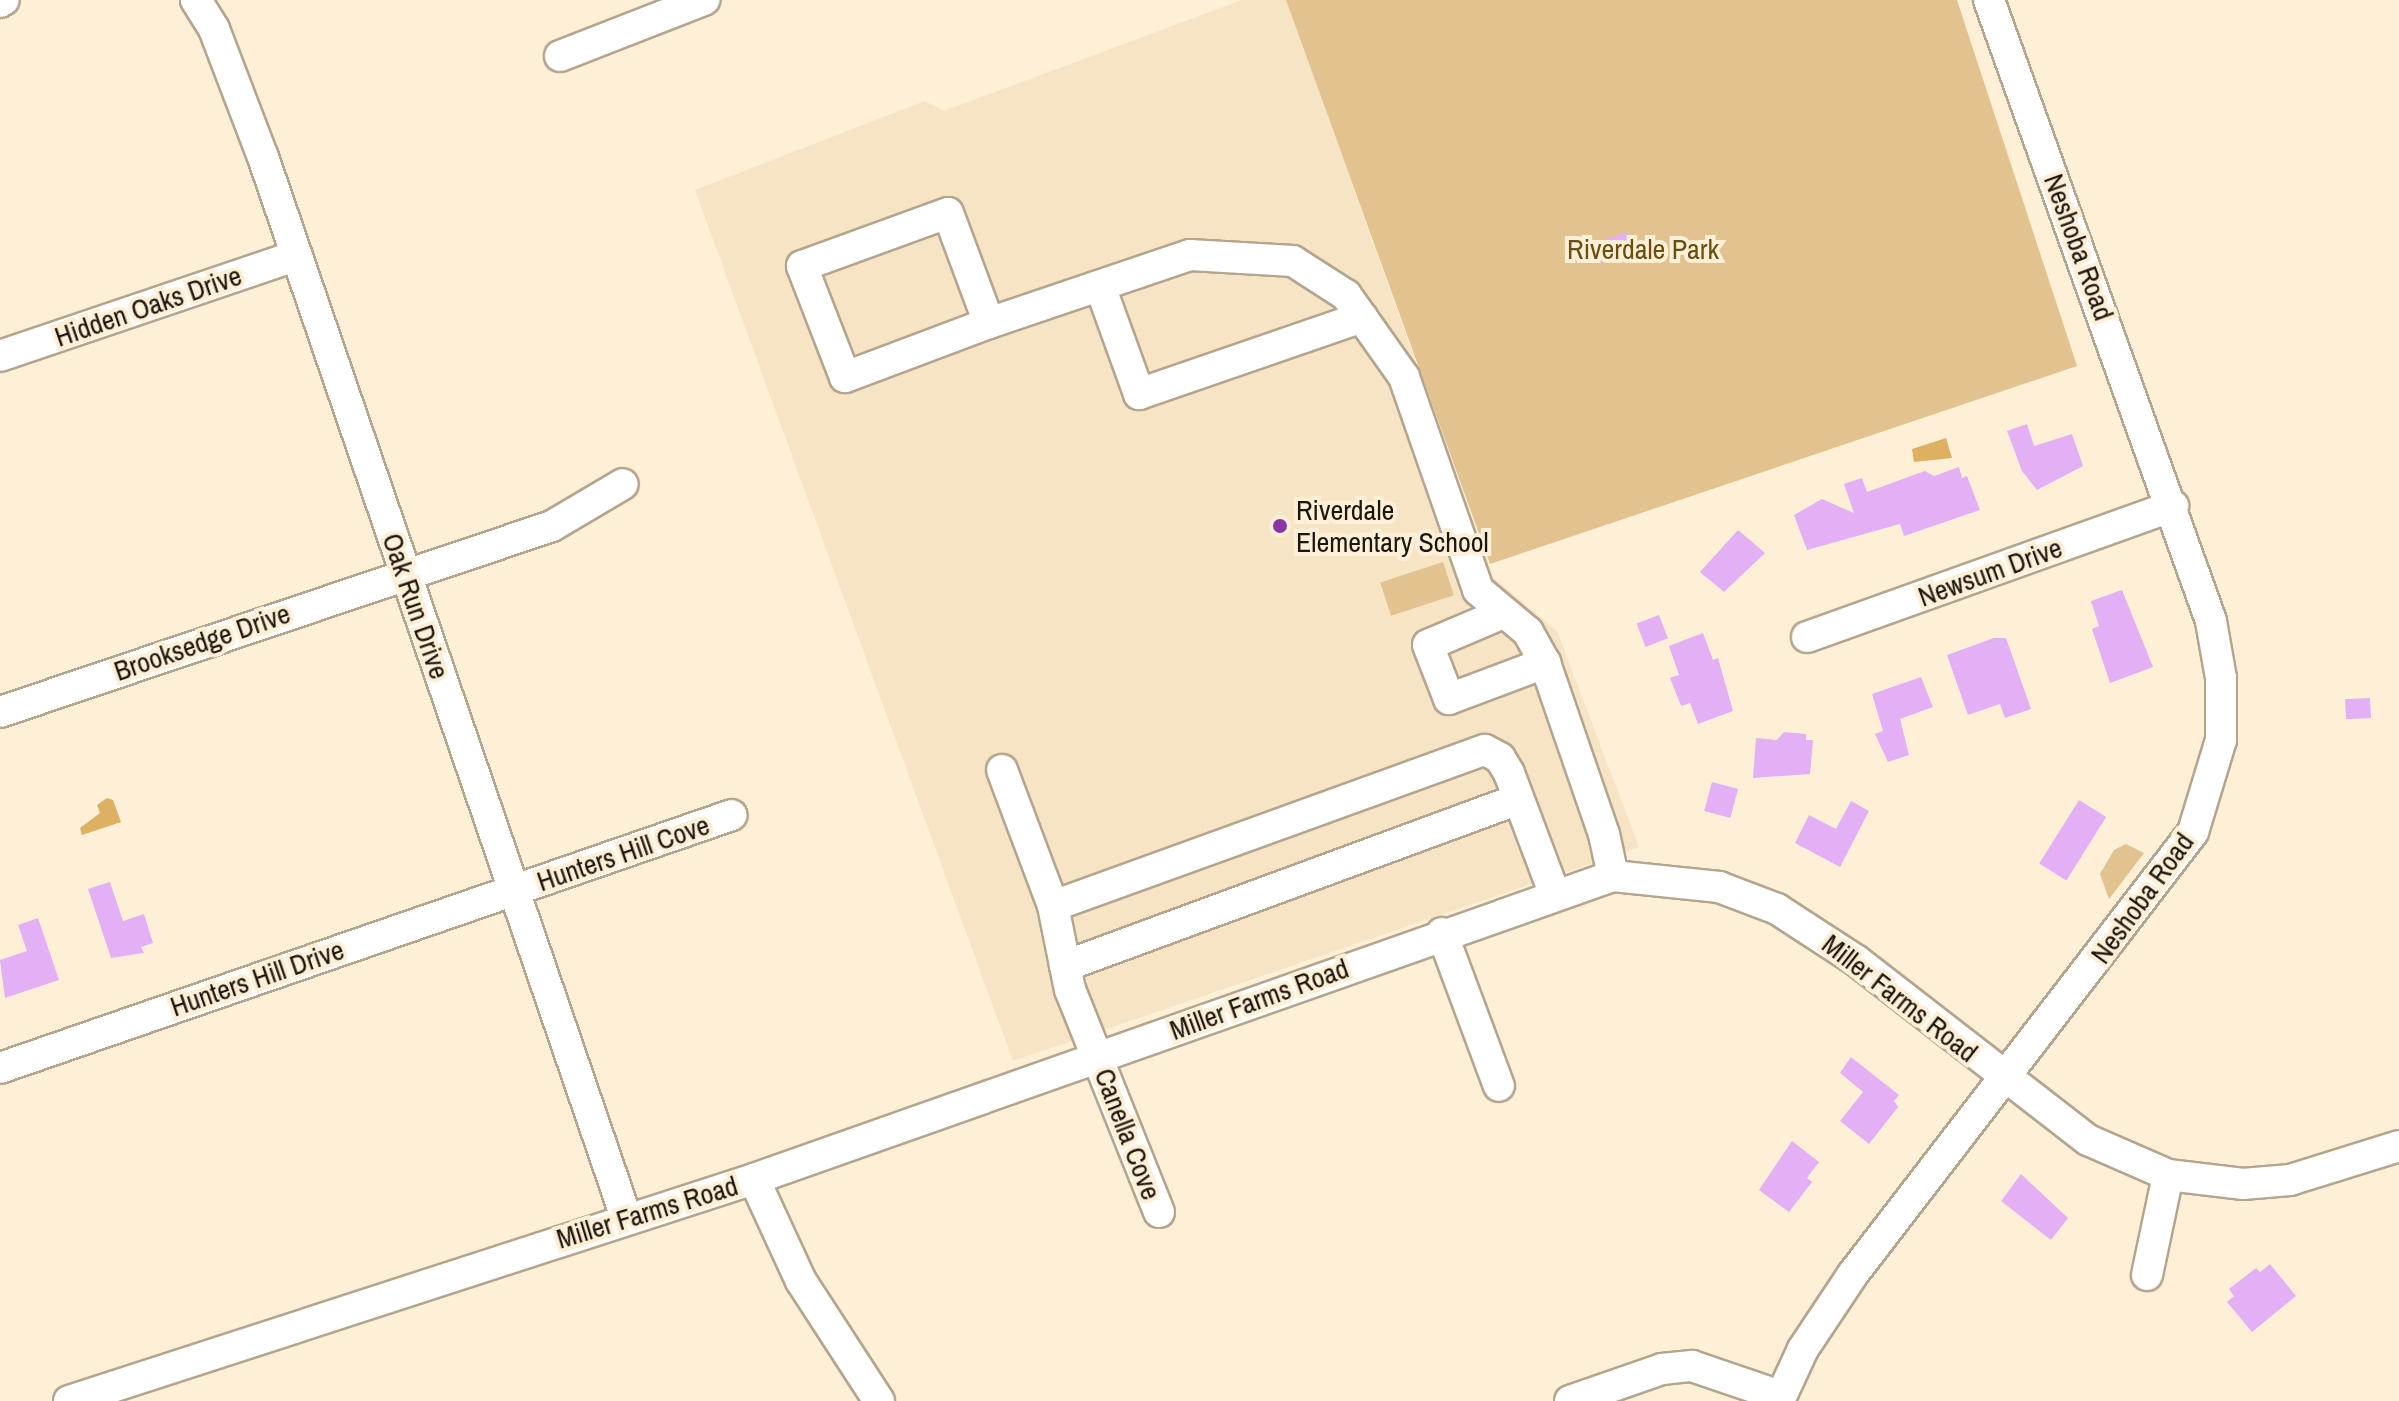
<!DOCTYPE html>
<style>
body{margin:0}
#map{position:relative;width:2399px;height:1401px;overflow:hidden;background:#feefd7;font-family:"Archivo Narrow",sans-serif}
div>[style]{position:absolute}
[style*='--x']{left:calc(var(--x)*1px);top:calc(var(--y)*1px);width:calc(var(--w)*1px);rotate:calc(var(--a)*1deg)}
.built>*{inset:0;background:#f6e4c5}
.green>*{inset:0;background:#e2c28e;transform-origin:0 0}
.water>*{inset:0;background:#ddb062}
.building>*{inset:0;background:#e3aff5;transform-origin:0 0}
.roads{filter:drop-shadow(2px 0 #b3a58e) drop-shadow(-2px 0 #b3a58e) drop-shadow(0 2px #b3a58e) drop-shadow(0 -2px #b3a58e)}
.minor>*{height:30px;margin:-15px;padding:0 15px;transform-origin:15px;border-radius:15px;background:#fff}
.dots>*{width:22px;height:22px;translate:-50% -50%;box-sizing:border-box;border:4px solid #feefd7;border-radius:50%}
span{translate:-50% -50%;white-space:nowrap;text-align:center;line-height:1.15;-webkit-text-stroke:8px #feefd7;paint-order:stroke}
.street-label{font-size:28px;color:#1b160e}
.park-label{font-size:28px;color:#6b4d0f}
.poi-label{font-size:28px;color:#1b160e}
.left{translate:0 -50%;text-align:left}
</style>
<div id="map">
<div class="built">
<div style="clip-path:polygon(1242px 0,1286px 0,1493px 577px,1557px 631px,1639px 847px,1013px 1061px,695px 190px,925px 101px,944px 111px)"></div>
</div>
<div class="green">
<div style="clip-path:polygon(1286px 0,1957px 0,2077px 366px,1490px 564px)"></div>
<div style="left:1443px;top:562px;width:35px;height:66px;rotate:72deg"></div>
<div style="clip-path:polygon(2126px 844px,2144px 853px,2109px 899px,2100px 874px,2114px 850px)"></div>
</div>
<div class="water">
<div style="clip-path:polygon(1946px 438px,1952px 458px,1914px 462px,1912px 449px)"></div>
<div style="clip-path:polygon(107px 798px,113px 800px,121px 822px,82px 835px,80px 828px,100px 813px,97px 805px)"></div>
</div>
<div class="building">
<div style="left:1627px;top:232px;width:21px;height:36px;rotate:71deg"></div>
<div style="clip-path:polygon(2027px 424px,2034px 446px,2072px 434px,2083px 466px,2037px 490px,2022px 471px,2007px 431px)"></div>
<div style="clip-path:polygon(1959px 467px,1962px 478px,1967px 476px,1980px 510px,1904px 536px,1900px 524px,1807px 550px,1794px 515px,1822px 499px,1854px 513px,1844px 484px,1862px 478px,1867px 492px,1925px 471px,1934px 476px)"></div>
<div style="clip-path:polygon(1738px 530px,1765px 553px,1724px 592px,1700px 572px)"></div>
<div style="clip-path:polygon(2122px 590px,2153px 667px,2110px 683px,2092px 629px,2099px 626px,2091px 601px)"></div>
<div style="left:1659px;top:615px;width:25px;height:24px;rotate:69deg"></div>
<div style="clip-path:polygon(1703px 633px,1713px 660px,1718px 658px,1733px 711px,1698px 724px,1690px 703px,1681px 706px,1670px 678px,1679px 675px,1669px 646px)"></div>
<div style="clip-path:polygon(1994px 638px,2006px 638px,2031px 709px,2005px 718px,2000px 704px,1968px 715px,1947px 655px)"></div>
<div style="clip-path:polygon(1921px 677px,1933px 707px,1900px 719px,1909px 755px,1888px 762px,1875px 734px,1883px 731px,1872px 694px)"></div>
<div style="left:2370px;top:698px;width:20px;height:25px;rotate:87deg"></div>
<div style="clip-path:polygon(1784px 732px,1806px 734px,1806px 740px,1813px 740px,1810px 774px,1753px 778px,1756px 738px,1777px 740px)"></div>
<div style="left:1712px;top:782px;width:27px;height:30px;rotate:15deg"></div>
<div style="left:2079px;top:800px;width:32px;height:75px;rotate:32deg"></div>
<div style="clip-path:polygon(1851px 801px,1869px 811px,1840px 867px,1795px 843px,1809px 815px,1836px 829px)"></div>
<div style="clip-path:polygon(110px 882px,123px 921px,144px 914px,153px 943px,141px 947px,144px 953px,111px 958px,88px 889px)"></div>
<div style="clip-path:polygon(38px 918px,59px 980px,5px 998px,0 960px,27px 951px,18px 925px)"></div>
<div style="clip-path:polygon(1851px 1057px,1899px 1095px,1894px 1101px,1898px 1107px,1869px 1144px,1840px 1121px,1863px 1092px,1840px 1073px)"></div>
<div style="clip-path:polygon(1792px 1141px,1819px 1162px,1807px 1178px,1812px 1182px,1789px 1212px,1759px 1190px)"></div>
<div style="clip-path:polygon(2021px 1174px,2068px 1218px,2051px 1240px,2001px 1201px)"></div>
<div style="clip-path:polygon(2270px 1264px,2296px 1296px,2252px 1332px,2227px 1302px,2234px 1296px,2229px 1289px,2256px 1268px,2260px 1272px)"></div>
</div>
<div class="roads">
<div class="minor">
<div style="--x:196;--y:0;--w:34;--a:58"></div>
<div style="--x:214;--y:29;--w:137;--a:69.1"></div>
<div style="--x:263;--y:157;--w:1120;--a:71.1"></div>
<div style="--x:0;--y:2;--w:4;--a:-27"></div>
<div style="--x:560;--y:56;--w:155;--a:-21.3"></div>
<div style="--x:1100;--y:286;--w:115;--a:70.1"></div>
<div style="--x:1139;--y:394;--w:236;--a:-19"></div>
<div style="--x:989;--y:323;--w:154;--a:159.4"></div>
<div style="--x:845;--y:377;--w:119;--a:-111.2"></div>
<div style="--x:802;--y:266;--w:155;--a:-20"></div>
<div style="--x:948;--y:213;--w:117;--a:69.6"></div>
<div style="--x:989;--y:323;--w:212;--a:-18.7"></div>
<div style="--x:1190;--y:255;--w:103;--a:3.3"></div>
<div style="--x:1293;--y:261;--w:63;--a:32.7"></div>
<div style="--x:1346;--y:295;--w:100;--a:54.7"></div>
<div style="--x:1404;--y:377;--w:225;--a:70.8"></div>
<div style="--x:1478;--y:590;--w:65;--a:40"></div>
<div style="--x:1528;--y:632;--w:35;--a:61"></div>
<div style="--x:1545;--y:663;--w:181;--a:71"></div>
<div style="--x:1604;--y:834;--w:43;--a:77.9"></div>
<div style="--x:0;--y:356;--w:312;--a:-18.7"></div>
<div style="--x:1501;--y:614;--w:79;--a:157"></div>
<div style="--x:1428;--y:645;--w:58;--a:68.7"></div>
<div style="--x:1449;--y:699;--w:103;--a:-20.6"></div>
<div style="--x:1807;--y:637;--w:389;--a:-19.7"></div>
<div style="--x:0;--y:712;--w:582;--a:-18.62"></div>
<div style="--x:552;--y:526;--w:82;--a:-30.6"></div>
<div style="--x:1002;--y:770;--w:145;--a:69.4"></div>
<div style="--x:1442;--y:933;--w:163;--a:69.6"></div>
<div style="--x:1065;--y:966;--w:483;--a:-20.2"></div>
<div style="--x:0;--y:1068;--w:774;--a:-19.07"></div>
<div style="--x:754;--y:1179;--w:112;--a:65.3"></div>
<div style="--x:801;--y:1281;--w:143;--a:57"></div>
<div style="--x:1159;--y:1212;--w:239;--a:-111.8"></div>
<div style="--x:1070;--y:990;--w:86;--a:-101.4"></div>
<div style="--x:1053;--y:906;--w:459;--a:-19.9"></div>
<div style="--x:1485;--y:750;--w:17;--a:28"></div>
<div style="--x:1500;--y:758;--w:17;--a:59"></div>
<div style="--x:1509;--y:773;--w:128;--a:69.4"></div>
<div style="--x:2147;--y:1275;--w:102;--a:-78.1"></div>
<div style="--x:69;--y:1401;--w:720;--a:-17.96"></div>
<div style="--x:754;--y:1179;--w:911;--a:-19.43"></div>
<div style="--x:1613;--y:876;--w:107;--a:5.9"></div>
<div style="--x:1719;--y:887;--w:62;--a:20.8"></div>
<div style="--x:1777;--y:909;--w:95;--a:33"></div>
<div style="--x:1857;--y:961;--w:292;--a:37.8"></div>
<div style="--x:2088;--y:1140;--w:87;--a:23.6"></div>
<div style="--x:2168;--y:1175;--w:76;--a:6.8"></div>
<div style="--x:2243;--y:1184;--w:47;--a:-4.9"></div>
<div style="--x:2290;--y:1180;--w:114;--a:-17.3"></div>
<div style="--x:1570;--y:1401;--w:97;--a:-19.2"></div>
<div style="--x:1662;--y:1369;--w:30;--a:-6"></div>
<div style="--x:1692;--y:1366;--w:93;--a:18.8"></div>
<div style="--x:1779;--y:1401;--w:57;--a:-65.2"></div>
<div style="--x:1803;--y:1349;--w:90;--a:-56.3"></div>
<div style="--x:1853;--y:1274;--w:558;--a:-52.43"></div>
<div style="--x:2193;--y:832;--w:96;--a:-73.1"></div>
<div style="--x:2221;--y:740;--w:62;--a:-90"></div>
<div style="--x:2221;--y:678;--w:58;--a:-100"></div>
<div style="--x:2211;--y:621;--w:659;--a:-109.67"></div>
</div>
</div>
<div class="dots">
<div style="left:1280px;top:526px;background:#8a37a5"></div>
</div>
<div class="street-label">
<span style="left:2079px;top:247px;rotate:70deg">Neshoba Road</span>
<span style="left:148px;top:306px;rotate:-19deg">Hidden Oaks Drive</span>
<span style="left:1990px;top:572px;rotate:-20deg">Newsum Drive</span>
<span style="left:416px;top:606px;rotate:71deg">Oak Run Drive</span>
<span style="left:202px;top:642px;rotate:-19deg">Brooksedge Drive</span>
<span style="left:623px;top:853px;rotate:-19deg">Hunters Hill Cove</span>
<span style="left:2142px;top:898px;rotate:-54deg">Neshoba Road</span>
<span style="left:257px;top:978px;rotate:-19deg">Hunters Hill Drive</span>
<span style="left:1900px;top:998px;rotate:38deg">Miller Farms Road</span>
<span style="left:1259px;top:999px;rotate:-20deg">Miller Farms Road</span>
<span style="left:1128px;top:1134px;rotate:69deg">Canella Cove</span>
<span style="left:647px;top:1212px;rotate:-17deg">Miller Farms Road</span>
</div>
<div class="park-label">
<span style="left:1643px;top:249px">Riverdale Park</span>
</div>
<div class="poi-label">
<span class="left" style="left:1296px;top:526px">Riverdale<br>Elementary School</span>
</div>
</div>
